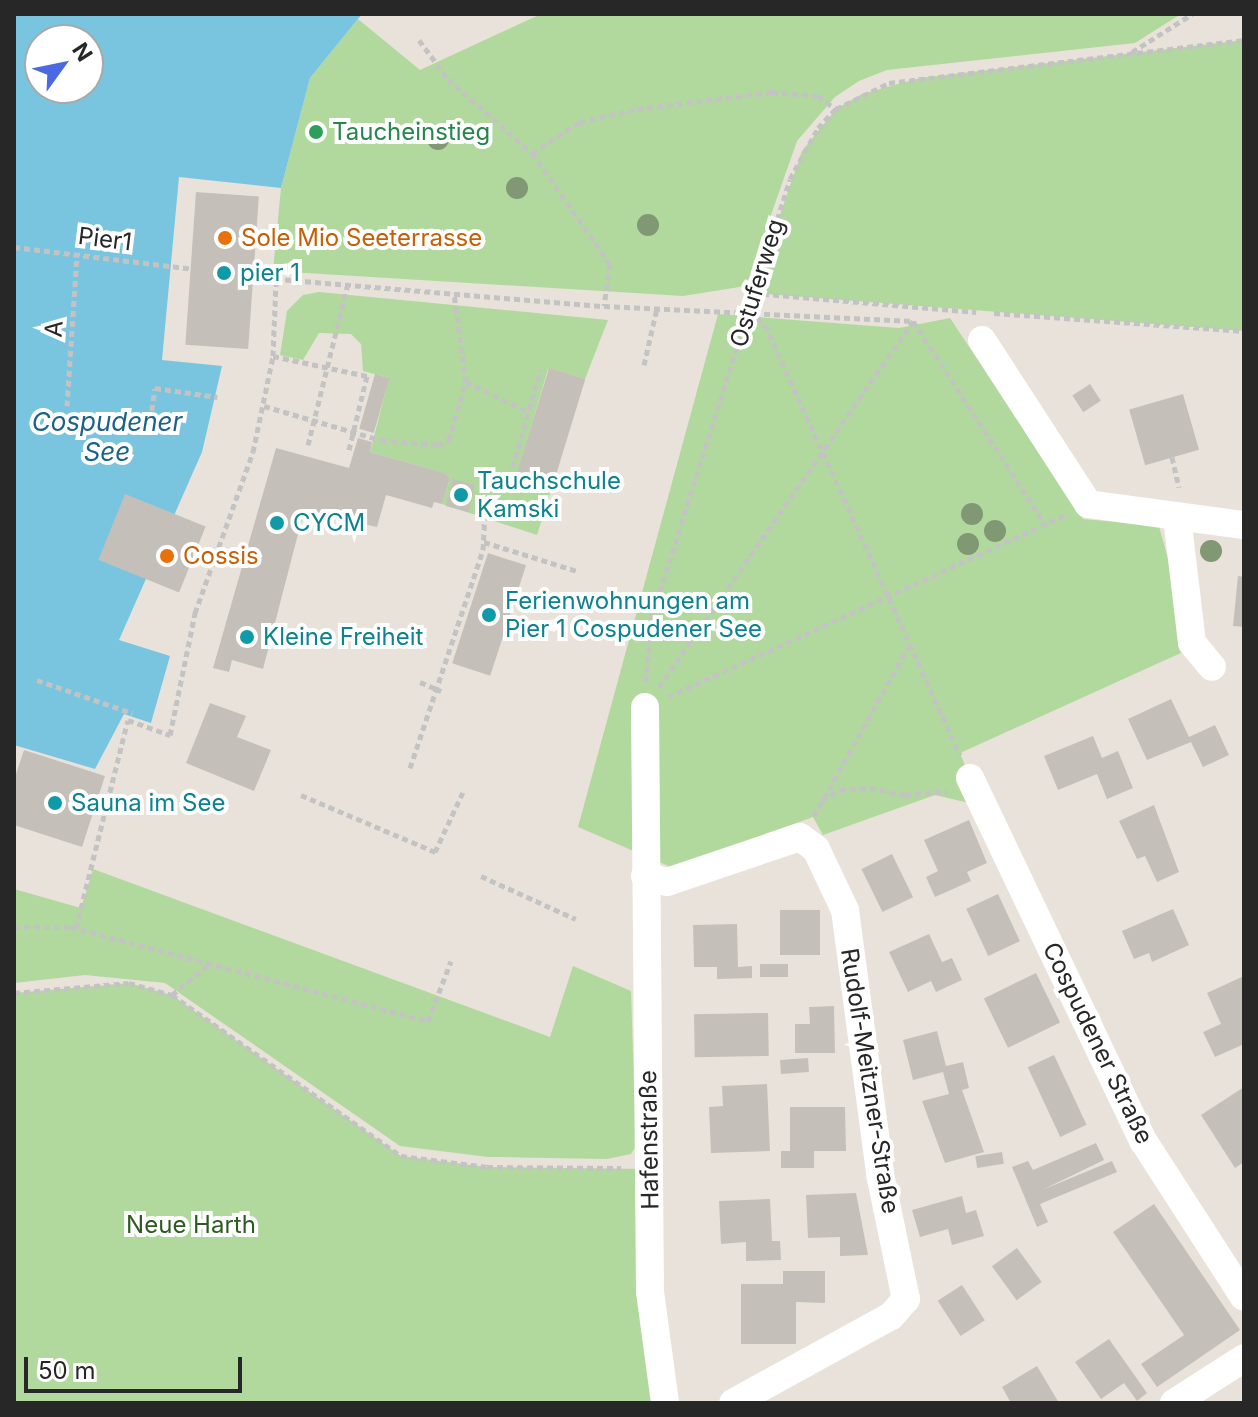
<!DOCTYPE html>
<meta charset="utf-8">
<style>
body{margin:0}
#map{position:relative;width:1258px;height:1417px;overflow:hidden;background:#e8e2da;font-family:Inter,sans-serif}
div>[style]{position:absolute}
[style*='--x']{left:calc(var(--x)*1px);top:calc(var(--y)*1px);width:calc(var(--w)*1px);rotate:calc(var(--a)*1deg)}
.green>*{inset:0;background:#b2d99d}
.water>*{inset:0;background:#79c5df}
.building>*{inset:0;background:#c4c0b9;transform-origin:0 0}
.path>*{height:5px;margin-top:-2.5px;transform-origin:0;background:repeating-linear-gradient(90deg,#c3c3c3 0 6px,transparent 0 10px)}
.street>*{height:28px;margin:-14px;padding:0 14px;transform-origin:14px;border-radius:14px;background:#fff}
.trees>*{width:22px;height:22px;margin:-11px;border-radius:50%;background:#819874}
.dots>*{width:22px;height:22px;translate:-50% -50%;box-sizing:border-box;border:4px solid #fff;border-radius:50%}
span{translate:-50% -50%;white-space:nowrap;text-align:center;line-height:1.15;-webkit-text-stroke:8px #fff;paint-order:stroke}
.leisure-label{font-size:24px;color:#27864d}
.left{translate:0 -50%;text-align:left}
.food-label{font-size:24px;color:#c56008}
.street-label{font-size:24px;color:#272727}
.culture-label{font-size:24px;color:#0d838f}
.park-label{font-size:24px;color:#2d5b21}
.water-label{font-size:26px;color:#1c6387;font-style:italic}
.frame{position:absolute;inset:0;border:16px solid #272727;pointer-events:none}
.north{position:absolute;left:24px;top:24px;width:80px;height:80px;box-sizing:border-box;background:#fff;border:2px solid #a9a9a9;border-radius:50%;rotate:57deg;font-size:22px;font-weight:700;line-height:32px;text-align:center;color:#272727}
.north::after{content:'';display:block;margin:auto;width:28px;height:36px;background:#4c69e4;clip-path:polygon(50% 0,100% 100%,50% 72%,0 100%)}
.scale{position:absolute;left:24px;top:1357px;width:218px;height:36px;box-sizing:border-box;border:4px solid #272727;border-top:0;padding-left:10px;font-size:24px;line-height:28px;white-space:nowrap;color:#272727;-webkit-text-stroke:6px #fff;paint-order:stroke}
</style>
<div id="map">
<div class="green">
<div style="clip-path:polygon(541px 14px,1181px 14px,1135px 43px,887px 70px,859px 81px,835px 97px,797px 141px,746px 286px,683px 296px,273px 271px,281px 188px,310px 78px,358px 19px,420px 70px)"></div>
<div style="clip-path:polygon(1244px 40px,1244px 331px,753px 293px,802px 151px,836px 109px,862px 94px,920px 78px)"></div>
<div style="clip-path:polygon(319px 292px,608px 320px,585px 379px,548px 369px,516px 478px,551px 490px,537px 535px,442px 504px,450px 478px,443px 473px,370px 452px,389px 378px,363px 371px,361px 344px,351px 334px,319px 333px,303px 360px,280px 355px,287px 311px,303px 295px)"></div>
<div style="clip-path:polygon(718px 314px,899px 328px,950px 318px,1083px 519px,1159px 526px,1185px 621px,1183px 652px,960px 753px,970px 778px,969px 803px,935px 795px,823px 835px,813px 817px,673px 868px,578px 827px)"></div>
<div style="clip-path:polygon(93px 869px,550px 1037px,573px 966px,631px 991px,636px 1146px,631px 1154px,607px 1159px,488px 1157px,400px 1146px,165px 983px,85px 975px,14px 983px,14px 889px,81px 908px)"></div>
<div style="clip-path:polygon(129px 983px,172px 995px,401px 1156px,488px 1167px,650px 1169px,665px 1403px,14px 1403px,14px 993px)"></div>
</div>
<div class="water">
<div style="clip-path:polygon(evenodd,14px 14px,362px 14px,310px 78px,281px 188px,179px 177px,162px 360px,222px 366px,202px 452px,119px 640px,170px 656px,151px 723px,124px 714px,95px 769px,14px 745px,14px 14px,40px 40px,88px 40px,88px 88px,40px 88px,40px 40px)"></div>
</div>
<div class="building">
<div style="left:196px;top:192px;width:63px;height:153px;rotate:4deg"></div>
<div style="left:549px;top:368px;width:38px;height:116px;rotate:17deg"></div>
<div style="left:375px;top:374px;width:15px;height:57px;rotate:16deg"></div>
<div style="left:1090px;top:384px;width:20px;height:21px;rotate:57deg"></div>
<div style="left:1183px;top:394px;width:58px;height:56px;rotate:74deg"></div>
<div style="clip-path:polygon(358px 438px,372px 442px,370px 452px,444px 473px,450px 478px,442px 504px,434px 502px,432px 508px,386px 495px,377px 527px,304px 511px,263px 669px,232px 660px,229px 672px,213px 668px,276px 448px,349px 468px)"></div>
<div style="left:453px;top:479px;width:23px;height:28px;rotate:15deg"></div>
<div style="left:125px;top:494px;width:87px;height:71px;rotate:22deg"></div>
<div style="left:488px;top:553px;width:40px;height:116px;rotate:18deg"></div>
<div style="clip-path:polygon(1238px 576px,1244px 577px,1244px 627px,1233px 626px)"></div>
<div style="clip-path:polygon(1171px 699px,1189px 737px,1215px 725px,1229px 755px,1203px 767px,1191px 742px,1147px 760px,1128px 719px)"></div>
<div style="clip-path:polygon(210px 703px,246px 716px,237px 737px,271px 750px,254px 791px,186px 763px)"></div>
<div style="clip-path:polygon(1093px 736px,1102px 758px,1118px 751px,1133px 788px,1107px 799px,1097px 774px,1058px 790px,1044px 756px)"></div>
<div style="clip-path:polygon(24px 750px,105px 776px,82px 847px,14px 825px,14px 780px)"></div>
<div style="clip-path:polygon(1154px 805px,1179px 872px,1157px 882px,1145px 856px,1137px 859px,1119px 821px)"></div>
<div style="clip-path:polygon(969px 820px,987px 863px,967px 872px,971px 881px,935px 897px,926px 877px,938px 871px,924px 840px)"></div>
<div style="left:892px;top:854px;width:48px;height:34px;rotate:64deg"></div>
<div style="left:998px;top:894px;width:52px;height:35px;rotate:65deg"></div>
<div style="clip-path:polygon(1173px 909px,1189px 945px,1152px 962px,1149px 953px,1134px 959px,1122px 931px)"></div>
<div style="left:780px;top:910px;width:40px;height:45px"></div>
<div style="clip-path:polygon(737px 924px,738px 967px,752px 966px,752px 978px,717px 979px,717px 967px,694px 967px,693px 925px)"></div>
<div style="clip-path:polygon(929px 934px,942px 962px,952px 958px,962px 980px,936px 992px,931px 981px,908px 992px,889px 952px)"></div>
<div style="left:788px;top:964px;width:13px;height:28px;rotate:90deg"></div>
<div style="left:1036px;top:973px;width:55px;height:58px;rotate:64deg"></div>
<div style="clip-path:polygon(1244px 976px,1244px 1044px,1215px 1057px,1203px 1032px,1221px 1024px,1207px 993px)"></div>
<div style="clip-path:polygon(834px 1006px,835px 1053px,795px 1053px,795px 1024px,810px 1024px,809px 1007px)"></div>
<div style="left:768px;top:1013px;width:43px;height:74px;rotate:89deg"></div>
<div style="clip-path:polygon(937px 1031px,946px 1066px,963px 1062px,969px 1088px,962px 1090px,984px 1152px,945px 1163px,922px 1101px,949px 1094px,943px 1072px,913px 1080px,903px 1040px)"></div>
<div style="left:1054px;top:1055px;width:77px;height:29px;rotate:65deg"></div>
<div style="left:808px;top:1058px;width:14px;height:28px;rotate:86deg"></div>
<div style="clip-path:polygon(767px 1084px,770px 1151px,711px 1153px,709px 1107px,723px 1106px,722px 1086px)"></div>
<div style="clip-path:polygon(1244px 1087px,1244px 1162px,1235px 1168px,1201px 1115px)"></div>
<div style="clip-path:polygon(790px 1107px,845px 1107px,846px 1151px,814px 1151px,814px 1168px,781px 1168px,781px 1151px,790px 1151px)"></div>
<div style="clip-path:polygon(1096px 1143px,1104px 1160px,1042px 1190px,1112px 1161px,1117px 1172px,1040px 1204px,1048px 1222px,1037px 1227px,1012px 1167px,1028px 1161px,1033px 1170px)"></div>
<div style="left:1002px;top:1152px;width:12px;height:27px;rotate:81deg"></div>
<div style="clip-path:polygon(856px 1193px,868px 1255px,840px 1256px,840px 1237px,808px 1238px,806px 1195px)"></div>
<div style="clip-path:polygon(962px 1196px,966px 1213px,976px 1210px,984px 1236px,952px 1245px,948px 1229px,920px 1237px,912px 1210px)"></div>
<div style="clip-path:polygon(770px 1199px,772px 1241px,780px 1241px,781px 1260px,746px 1261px,746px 1242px,721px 1244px,719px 1201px)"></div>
<div style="clip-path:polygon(1154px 1204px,1240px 1330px,1157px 1387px,1141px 1364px,1184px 1335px,1113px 1232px)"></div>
<div style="left:1017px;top:1248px;width:42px;height:31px;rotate:54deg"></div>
<div style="clip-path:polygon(783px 1271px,825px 1271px,825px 1303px,796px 1302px,796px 1344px,741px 1344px,741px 1284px,783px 1284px)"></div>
<div style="left:962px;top:1285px;width:42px;height:29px;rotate:57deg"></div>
<div style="clip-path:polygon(1109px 1339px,1147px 1393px,1137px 1401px,1124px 1383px,1101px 1399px,1075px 1362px)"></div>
<div style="clip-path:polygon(1037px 1366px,1059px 1403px,1011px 1403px,1002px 1387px)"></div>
</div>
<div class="path">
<div style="--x:419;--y:40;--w:49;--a:53.4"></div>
<div style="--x:448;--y:79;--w:112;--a:41.4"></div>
<div style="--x:532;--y:153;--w:136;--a:54.9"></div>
<div style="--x:610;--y:264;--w:42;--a:98.1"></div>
<div style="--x:1132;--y:52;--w:71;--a:-32.3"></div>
<div style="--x:532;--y:153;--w:57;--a:-32.9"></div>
<div style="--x:580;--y:122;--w:58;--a:-12.8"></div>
<div style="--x:637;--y:109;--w:136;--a:-7.2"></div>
<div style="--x:772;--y:92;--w:46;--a:5"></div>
<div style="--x:818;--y:96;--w:22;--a:36"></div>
<div style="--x:14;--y:247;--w:179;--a:7"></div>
<div style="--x:255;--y:277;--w:350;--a:4.8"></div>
<div style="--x:604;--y:306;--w:309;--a:2.8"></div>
<div style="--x:913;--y:321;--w:244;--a:57"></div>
<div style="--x:753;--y:293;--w:224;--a:4.9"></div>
<div style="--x:750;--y:310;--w:21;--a:45"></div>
<div style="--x:765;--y:325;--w:472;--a:65.6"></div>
<div style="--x:994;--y:313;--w:251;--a:4.1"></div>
<div style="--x:273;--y:356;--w:96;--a:12"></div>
<div style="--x:367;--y:376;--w:80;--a:103.7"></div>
<div style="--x:644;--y:365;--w:58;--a:-77.2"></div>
<div style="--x:466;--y:382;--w:68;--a:25.4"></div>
<div style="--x:67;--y:406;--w:152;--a:-86.2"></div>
<div style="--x:264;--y:406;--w:122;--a:16.2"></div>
<div style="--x:381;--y:440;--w:56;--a:5.1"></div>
<div style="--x:437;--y:445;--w:13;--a:-23"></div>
<div style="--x:449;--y:440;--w:60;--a:-73.7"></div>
<div style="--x:466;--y:382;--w:90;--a:-97.7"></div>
<div style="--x:149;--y:430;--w:42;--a:-81.9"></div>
<div style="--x:155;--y:388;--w:63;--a:8.3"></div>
<div style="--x:308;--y:445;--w:163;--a:-76.1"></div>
<div style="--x:1172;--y:457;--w:31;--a:77"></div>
<div style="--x:484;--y:542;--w:97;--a:17.3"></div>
<div style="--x:37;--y:680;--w:101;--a:19.2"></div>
<div style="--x:420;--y:682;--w:23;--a:23"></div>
<div style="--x:646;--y:682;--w:62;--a:-85.4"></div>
<div style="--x:651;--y:620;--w:462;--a:-72.5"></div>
<div style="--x:790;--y:179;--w:58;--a:-61.2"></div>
<div style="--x:818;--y:128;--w:26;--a:-47"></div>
<div style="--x:836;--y:109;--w:59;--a:-26.1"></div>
<div style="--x:889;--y:83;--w:358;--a:-6.9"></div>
<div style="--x:659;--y:687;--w:446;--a:-55.2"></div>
<div style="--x:668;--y:697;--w:438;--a:-24.6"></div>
<div style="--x:410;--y:768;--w:230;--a:-71.5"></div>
<div style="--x:483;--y:550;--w:33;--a:-87"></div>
<div style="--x:485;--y:517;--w:47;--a:-58"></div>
<div style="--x:510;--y:477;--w:112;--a:-74"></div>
<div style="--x:301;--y:795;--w:146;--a:23"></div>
<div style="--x:435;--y:852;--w:66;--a:-65"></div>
<div style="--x:822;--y:800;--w:21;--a:-29"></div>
<div style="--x:840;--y:790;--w:30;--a:-4"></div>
<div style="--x:870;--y:788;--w:36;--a:11"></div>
<div style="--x:905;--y:795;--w:43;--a:-5.3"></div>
<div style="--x:814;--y:816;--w:197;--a:-60.8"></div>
<div style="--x:481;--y:876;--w:104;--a:24.4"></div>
<div style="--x:14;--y:927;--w:57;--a:0"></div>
<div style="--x:71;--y:927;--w:369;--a:14.8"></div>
<div style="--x:428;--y:1021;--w:64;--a:-69"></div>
<div style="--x:76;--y:928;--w:214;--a:-76"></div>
<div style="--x:128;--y:720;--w:45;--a:19.7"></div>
<div style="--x:170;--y:735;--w:125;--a:-78.4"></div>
<div style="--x:195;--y:613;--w:171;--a:-70.2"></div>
<div style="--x:253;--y:452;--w:98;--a:-78.2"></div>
<div style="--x:273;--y:356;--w:76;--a:-87.7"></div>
<div style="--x:14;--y:993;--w:115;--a:-5"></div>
<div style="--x:129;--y:983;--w:45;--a:15.6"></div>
<div style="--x:172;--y:995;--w:280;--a:35.1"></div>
<div style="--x:401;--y:1156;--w:87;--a:7.3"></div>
<div style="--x:487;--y:1167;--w:134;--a:0.4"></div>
<div style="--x:172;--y:995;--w:50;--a:-39.4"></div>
</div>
<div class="street">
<div style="--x:982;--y:340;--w:195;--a:57.1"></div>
<div style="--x:1088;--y:504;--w:157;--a:7.7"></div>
<div style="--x:1177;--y:517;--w:127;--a:83.2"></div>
<div style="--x:1192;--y:643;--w:31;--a:50"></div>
<div style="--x:645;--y:707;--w:585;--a:89.51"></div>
<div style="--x:650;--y:1292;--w:112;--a:82.3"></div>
<div style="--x:970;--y:778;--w:403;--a:64.5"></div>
<div style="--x:1144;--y:1142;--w:184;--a:57.2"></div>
<div style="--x:645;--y:876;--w:23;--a:15"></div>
<div style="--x:667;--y:882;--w:140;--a:-18.7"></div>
<div style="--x:800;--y:837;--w:20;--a:37"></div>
<div style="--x:816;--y:849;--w:68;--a:64.6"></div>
<div style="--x:845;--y:910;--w:266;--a:82.4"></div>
<div style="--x:880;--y:1174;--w:128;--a:78.3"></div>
<div style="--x:906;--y:1299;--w:23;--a:131"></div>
<div style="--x:891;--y:1316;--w:180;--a:151.2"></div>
<div style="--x:1174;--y:1403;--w:83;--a:-32.7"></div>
</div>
<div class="trees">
<div style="left:438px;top:139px"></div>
<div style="left:517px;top:188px"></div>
<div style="left:648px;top:225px"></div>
<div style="left:972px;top:514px"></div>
<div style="left:995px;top:531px"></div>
<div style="left:968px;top:544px"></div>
<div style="left:1211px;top:551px"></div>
</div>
<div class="dots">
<div style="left:316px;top:132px;background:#2e9e5b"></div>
<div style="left:225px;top:238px;background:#e8710a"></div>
<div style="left:224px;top:273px;background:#0f9aa8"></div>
<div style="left:461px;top:495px;background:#0f9aa8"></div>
<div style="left:277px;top:523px;background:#0f9aa8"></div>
<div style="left:167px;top:556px;background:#e8710a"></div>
<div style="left:489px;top:615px;background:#0f9aa8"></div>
<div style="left:247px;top:637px;background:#0f9aa8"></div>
<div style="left:55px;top:803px;background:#0f9aa8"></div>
</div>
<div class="leisure-label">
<span class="left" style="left:332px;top:132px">Taucheinstieg</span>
</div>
<div class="food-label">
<span class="left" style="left:241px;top:238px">Sole Mio Seeterrasse</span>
<span class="left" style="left:183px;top:556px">Cossis</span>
</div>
<div class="street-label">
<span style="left:105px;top:239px;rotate:7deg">Pier1</span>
<span style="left:757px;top:283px;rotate:-73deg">Ostuferweg</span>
<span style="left:54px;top:329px;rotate:-86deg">A</span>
<span style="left:1098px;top:1043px;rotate:64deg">Cospudener Straße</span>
<span style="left:870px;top:1081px;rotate:81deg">Rudolf-Meitzner-Straße</span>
<span style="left:649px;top:1140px;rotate:-91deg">Hafenstraße</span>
</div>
<div class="culture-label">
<span class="left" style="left:240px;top:273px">pier 1</span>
<span class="left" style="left:477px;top:495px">Tauchschule<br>Kamski</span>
<span class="left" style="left:293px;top:523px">CYCM</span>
<span class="left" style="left:505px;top:615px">Ferienwohnungen am<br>Pier 1 Cospudener See</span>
<span class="left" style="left:263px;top:637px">Kleine Freiheit</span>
<span class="left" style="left:71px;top:803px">Sauna im See</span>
</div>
<div class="park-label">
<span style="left:191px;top:1225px">Neue Harth</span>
</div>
<div class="water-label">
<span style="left:107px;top:437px">Cospudener<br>See</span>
</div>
<div class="frame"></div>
<div class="north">N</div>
<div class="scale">50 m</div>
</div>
